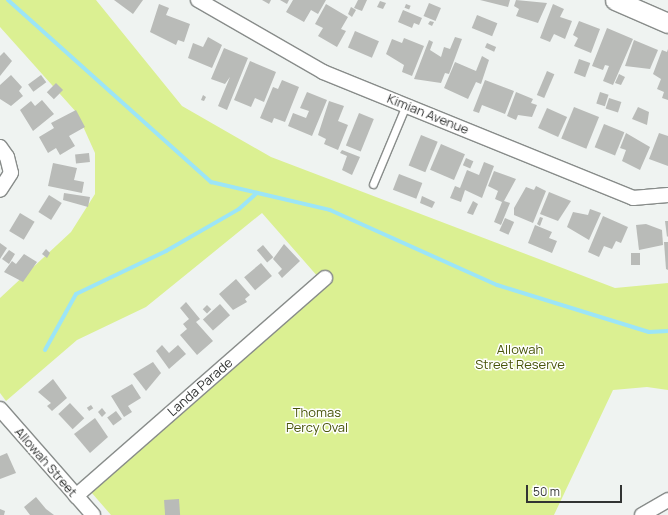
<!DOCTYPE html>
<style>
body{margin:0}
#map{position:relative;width:668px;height:515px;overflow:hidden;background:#eff3f1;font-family:Manrope,sans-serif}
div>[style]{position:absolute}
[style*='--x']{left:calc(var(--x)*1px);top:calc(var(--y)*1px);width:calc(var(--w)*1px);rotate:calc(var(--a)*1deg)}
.green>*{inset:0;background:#dbf092}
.stream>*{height:4px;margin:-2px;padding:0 2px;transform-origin:2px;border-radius:2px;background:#9ce5f7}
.building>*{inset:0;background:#b9bbb8;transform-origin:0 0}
.roads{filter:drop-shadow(1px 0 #888c8a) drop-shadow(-1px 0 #888c8a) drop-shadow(0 1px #888c8a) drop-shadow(0 -1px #888c8a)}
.service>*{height:7px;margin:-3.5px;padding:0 3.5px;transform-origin:3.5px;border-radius:3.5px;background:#fff}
.minor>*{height:14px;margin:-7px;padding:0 7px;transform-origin:7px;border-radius:7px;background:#fff}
.secondary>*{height:19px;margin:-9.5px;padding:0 9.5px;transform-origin:9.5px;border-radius:9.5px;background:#fff}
span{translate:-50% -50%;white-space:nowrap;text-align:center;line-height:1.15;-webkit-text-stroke:3px #fff;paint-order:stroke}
.street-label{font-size:13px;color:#323433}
.park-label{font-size:13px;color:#49550a}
.scale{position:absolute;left:526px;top:485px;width:96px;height:18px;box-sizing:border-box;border:2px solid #323433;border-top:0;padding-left:5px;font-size:12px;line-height:14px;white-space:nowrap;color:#323433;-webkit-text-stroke:3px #fff;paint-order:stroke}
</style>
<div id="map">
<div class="green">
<div style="clip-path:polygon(0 0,96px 0,182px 106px,271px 157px,615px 288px,668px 283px,668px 390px,647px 387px,613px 390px,554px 515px,111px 515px,91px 492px,326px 286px,262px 213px,146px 307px,77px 340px,6px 401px,0 393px,0 298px,71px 232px,95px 194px,95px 153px,77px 113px,0 27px)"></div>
</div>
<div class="stream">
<div style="--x:8;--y:0;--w:273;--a:41.9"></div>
<div style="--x:211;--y:182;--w:122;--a:13.2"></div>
<div style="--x:330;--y:210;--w:183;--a:24.2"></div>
<div style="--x:497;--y:285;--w:159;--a:17.2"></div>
<div style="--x:649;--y:332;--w:19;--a:-3"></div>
<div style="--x:45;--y:350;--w:64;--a:-61"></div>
<div style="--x:76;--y:294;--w:100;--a:-25.5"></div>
<div style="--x:166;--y:251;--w:84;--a:-29.9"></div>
<div style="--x:239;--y:209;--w:24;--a:-42"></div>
</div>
<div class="building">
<div style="clip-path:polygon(114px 0,143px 0,133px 14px)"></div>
<div style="clip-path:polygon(262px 0,271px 0,269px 4px)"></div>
<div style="clip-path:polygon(280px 0,289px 0,287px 4px)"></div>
<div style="clip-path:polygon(293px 0,326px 0,318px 14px,311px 10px,304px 22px,286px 12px)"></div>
<div style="clip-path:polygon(358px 0,367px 0,362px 11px,354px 8px)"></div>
<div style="clip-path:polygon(480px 0,510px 0,508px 7px)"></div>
<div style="clip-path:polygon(516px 0,547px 3px,538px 23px,516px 16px,519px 9px,514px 6px)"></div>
<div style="clip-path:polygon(380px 1px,386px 3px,383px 9px,377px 7px)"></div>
<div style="left:429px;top:3px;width:13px;height:14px;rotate:23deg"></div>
<div style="clip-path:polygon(159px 4px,169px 8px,166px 15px,190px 24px,184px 42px,178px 40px,176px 45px,150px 32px)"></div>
<div style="clip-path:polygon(326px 4px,348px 17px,341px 29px,346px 31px,337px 47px,318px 36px,323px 28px,315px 24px)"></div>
<div style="left:406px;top:4px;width:5px;height:4px;rotate:22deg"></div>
<div style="clip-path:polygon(553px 4px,564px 9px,560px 17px,572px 21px,565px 39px,554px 34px,550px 42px,540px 38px)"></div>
<div style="clip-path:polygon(351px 7px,356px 10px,352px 17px,348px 14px)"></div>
<div style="clip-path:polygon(403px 10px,422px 18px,419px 25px,414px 23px,412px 28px,398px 22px)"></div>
<div style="left:477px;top:15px;width:22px;height:14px;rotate:22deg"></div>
<div style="clip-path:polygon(430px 21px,434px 22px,432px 26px,428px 24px)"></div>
<div style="clip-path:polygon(579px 21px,600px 29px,591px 53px,574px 46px,578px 38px,573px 35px)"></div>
<div style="clip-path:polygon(607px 28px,633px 39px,613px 85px,603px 81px,609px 66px,605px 65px,603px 70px,592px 66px)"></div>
<div style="left:355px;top:31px;width:26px;height:18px;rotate:23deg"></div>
<div style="clip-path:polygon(208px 37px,222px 45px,212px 68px,188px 58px,193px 43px,203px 47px)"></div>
<div style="clip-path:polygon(455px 37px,462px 39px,449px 74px,445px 73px,441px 83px,414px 79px,429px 40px,433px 42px,430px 50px,441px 57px,444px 47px,450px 49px)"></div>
<div style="clip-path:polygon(404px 38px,424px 46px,412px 76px,402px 72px,404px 65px,386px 54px,392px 39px,402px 43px)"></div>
<div style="clip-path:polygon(634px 40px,658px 50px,650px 69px,625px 66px)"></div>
<div style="left:487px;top:43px;width:10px;height:5px;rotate:24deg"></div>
<div style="clip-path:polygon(224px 48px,248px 58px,227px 110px,218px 106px,230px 77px,225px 84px,211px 79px)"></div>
<div style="clip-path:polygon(668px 49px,668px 100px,662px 98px,664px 92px,657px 89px,661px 79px,653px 74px,662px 50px,667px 52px)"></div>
<div style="clip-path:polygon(4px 52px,12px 61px,0 76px,0 56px)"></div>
<div style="clip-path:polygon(482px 56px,489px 60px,481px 84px,476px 82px,468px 99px,444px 88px,455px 62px,476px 71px)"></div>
<div style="left:579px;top:59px;width:12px;height:15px;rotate:20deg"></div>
<div style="clip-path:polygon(250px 61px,276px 72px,264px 102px,255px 98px,251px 107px,234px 100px)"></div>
<div style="left:547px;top:71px;width:8px;height:26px;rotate:23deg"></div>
<div style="clip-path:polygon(619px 74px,625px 77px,621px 85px,615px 83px)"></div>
<div style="clip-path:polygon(11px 75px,22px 87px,19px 91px,23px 96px,11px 106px,0 99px,0 85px)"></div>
<div style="left:41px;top:75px;width:9px;height:16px;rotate:54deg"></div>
<div style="clip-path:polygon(282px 80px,299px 87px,285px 122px,274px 118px,272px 123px,260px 118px,273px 87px,278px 89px)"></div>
<div style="clip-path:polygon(485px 80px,514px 91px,505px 114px,482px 105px,479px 113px,473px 111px)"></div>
<div style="left:56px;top:83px;width:10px;height:13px;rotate:45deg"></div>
<div style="clip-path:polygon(307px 92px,327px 100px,312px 136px,288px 126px,293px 113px,306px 118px,309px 111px,300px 108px)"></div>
<div style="clip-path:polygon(516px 92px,533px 99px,531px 103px,537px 105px,532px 117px,518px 115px,516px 120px,507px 116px)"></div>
<div style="left:600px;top:92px;width:9px;height:12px;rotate:18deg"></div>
<div style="clip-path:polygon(203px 95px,206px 97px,204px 101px,201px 100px)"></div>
<div style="left:609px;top:98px;width:13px;height:11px;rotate:18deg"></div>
<div style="clip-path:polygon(42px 100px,54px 114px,33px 131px,20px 110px,31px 101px,35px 106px)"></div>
<div style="clip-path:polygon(329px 101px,344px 106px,338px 121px,348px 125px,338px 150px,324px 144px,326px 139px,318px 135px)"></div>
<div style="left:574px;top:107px;width:27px;height:34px;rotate:22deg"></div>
<div style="clip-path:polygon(638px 107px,649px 112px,647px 125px,632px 119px)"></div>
<div style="left:547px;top:108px;width:22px;height:22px;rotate:24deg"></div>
<div style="clip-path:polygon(76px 110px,85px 127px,69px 136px,75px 146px,60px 155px,56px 148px,48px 153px,39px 137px,54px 128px,51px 123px)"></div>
<div style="left:359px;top:113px;width:16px;height:35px;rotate:22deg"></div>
<div style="left:604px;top:124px;width:22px;height:25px;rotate:22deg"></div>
<div style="clip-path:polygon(626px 133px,650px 147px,640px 170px,622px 161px,626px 150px,620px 148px)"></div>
<div style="clip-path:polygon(659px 133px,668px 136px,668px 166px,649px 159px)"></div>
<div style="left:421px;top:135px;width:18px;height:33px;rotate:22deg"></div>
<div style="left:441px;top:144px;width:26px;height:28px;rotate:23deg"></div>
<div style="clip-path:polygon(342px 150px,360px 157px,352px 175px,342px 170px,347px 156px,340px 153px)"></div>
<div style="left:89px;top:153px;width:9px;height:14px;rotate:84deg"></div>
<div style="left:466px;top:158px;width:8px;height:8px;rotate:23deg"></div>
<div style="clip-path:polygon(484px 162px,494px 166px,482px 198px,465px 190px,461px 202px,450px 198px,455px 186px,460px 188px,467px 170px,479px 175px)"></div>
<div style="clip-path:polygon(53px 163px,77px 168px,74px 180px,84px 182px,82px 193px,48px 186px)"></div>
<div style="clip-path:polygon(494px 171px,516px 179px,504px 201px,510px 203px,501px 225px,494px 222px,502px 202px,495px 199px,498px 191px,488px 186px)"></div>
<div style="left:399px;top:174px;width:25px;height:17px;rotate:21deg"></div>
<div style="clip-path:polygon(536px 186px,546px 191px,533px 223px,514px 215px,514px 208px,526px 187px,534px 190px)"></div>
<div style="clip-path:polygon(549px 192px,571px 201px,558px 221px,540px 214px)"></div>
<div style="clip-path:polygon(64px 193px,90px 197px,88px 207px,63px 200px)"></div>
<div style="left:49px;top:195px;width:15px;height:20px;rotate:32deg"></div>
<div style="clip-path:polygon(422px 196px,435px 202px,432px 208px,420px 203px)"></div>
<div style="clip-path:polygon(473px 201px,478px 204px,473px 215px,467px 213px)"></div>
<div style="clip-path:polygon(590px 209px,601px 213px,589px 240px,567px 227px,573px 212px,588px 215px)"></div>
<div style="left:20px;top:213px;width:17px;height:21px;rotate:31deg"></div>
<div style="clip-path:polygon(603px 216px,628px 227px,621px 243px,616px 241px,612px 249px,604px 246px,599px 257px,588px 252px)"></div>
<div style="clip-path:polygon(540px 217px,543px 218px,540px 226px,537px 224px)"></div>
<div style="left:505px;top:218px;width:10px;height:14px;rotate:24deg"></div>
<div style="clip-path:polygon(665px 221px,668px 221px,668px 236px,667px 237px)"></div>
<div style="clip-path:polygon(646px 224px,662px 230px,663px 245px,639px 250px,636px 225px)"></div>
<div style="clip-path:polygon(535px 225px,552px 232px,549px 238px,557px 241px,552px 253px,528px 243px)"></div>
<div style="clip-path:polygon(664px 242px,668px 242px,668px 270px,666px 269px)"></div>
<div style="clip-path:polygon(0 243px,7px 248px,0 259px)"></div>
<div style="clip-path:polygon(284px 244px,300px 261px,282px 278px,278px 273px,282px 269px,273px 259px)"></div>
<div style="left:263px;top:245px;width:16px;height:8px;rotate:50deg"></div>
<div style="clip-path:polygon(46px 249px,50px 253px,47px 258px,42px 254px)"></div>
<div style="clip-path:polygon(9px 250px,15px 254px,9px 264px,2px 259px)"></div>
<div style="left:631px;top:253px;width:9px;height:12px"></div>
<div style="clip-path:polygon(24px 254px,37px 262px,23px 282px,4px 272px,12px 261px,16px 264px)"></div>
<div style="left:261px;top:263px;width:17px;height:22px;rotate:50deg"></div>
<div style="clip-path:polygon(236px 279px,250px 295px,245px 299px,247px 302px,233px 310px,219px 294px)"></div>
<div style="clip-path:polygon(186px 302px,200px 319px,196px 322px,213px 341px,197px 355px,180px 335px,187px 329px,183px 324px,189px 319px,180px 308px)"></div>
<div style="left:220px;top:304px;width:15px;height:23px;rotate:48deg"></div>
<div style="left:207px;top:305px;width:6px;height:6px;rotate:45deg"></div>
<div style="clip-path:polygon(162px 345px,169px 353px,178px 345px,186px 354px,169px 369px,156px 351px)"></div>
<div style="clip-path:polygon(153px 362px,161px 373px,146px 391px,133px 374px)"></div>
<div style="clip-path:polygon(53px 379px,67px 398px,52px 411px,47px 406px,51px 403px,38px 392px)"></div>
<div style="clip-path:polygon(132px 384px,141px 398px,128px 406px,132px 412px,124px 417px,111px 396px)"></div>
<div style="left:70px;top:403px;width:21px;height:16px;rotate:47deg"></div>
<div style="left:91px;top:405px;width:4px;height:5px;rotate:56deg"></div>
<div style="clip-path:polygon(102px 408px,106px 413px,102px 417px,98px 412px)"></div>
<div style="left:116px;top:411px;width:10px;height:11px;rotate:53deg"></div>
<div style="clip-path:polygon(95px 418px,108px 437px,90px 453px,74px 434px)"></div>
<div style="clip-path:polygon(7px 453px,16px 473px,0 479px,0 456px)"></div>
<div style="clip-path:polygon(36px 497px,46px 509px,54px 515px,30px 515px,24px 507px)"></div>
<div style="left:179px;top:499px;width:16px;height:15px;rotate:86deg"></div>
<div style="clip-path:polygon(0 509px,5px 511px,4px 515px,0 515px)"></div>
</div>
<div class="roads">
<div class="service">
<div style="--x:373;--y:184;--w:86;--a:-67.3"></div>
</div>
<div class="minor">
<div style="--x:198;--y:0;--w:144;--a:29.9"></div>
<div style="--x:323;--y:72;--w:335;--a:22.1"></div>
<div style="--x:633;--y:198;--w:35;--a:-5"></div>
<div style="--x:0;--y:147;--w:12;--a:55"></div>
<div style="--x:7;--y:157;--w:16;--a:76"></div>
<div style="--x:11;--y:173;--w:20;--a:123"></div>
<div style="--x:0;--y:409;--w:141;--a:48.7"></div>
<div style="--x:76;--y:496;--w:331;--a:-41.2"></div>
<div style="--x:642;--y:515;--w:30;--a:-30"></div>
</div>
<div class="secondary">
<div style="--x:615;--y:0;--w:58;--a:23.5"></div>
</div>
</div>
<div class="street-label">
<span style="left:428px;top:114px;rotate:22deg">Kimian Avenue</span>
<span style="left:200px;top:387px;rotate:-41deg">Landa Parade</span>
<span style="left:46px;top:462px;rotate:49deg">Allowah Street</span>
</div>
<div class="park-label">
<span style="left:520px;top:357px">Allowah<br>Street Reserve</span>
<span style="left:317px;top:420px">Thomas<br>Percy Oval</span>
</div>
<div class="scale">50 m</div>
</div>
